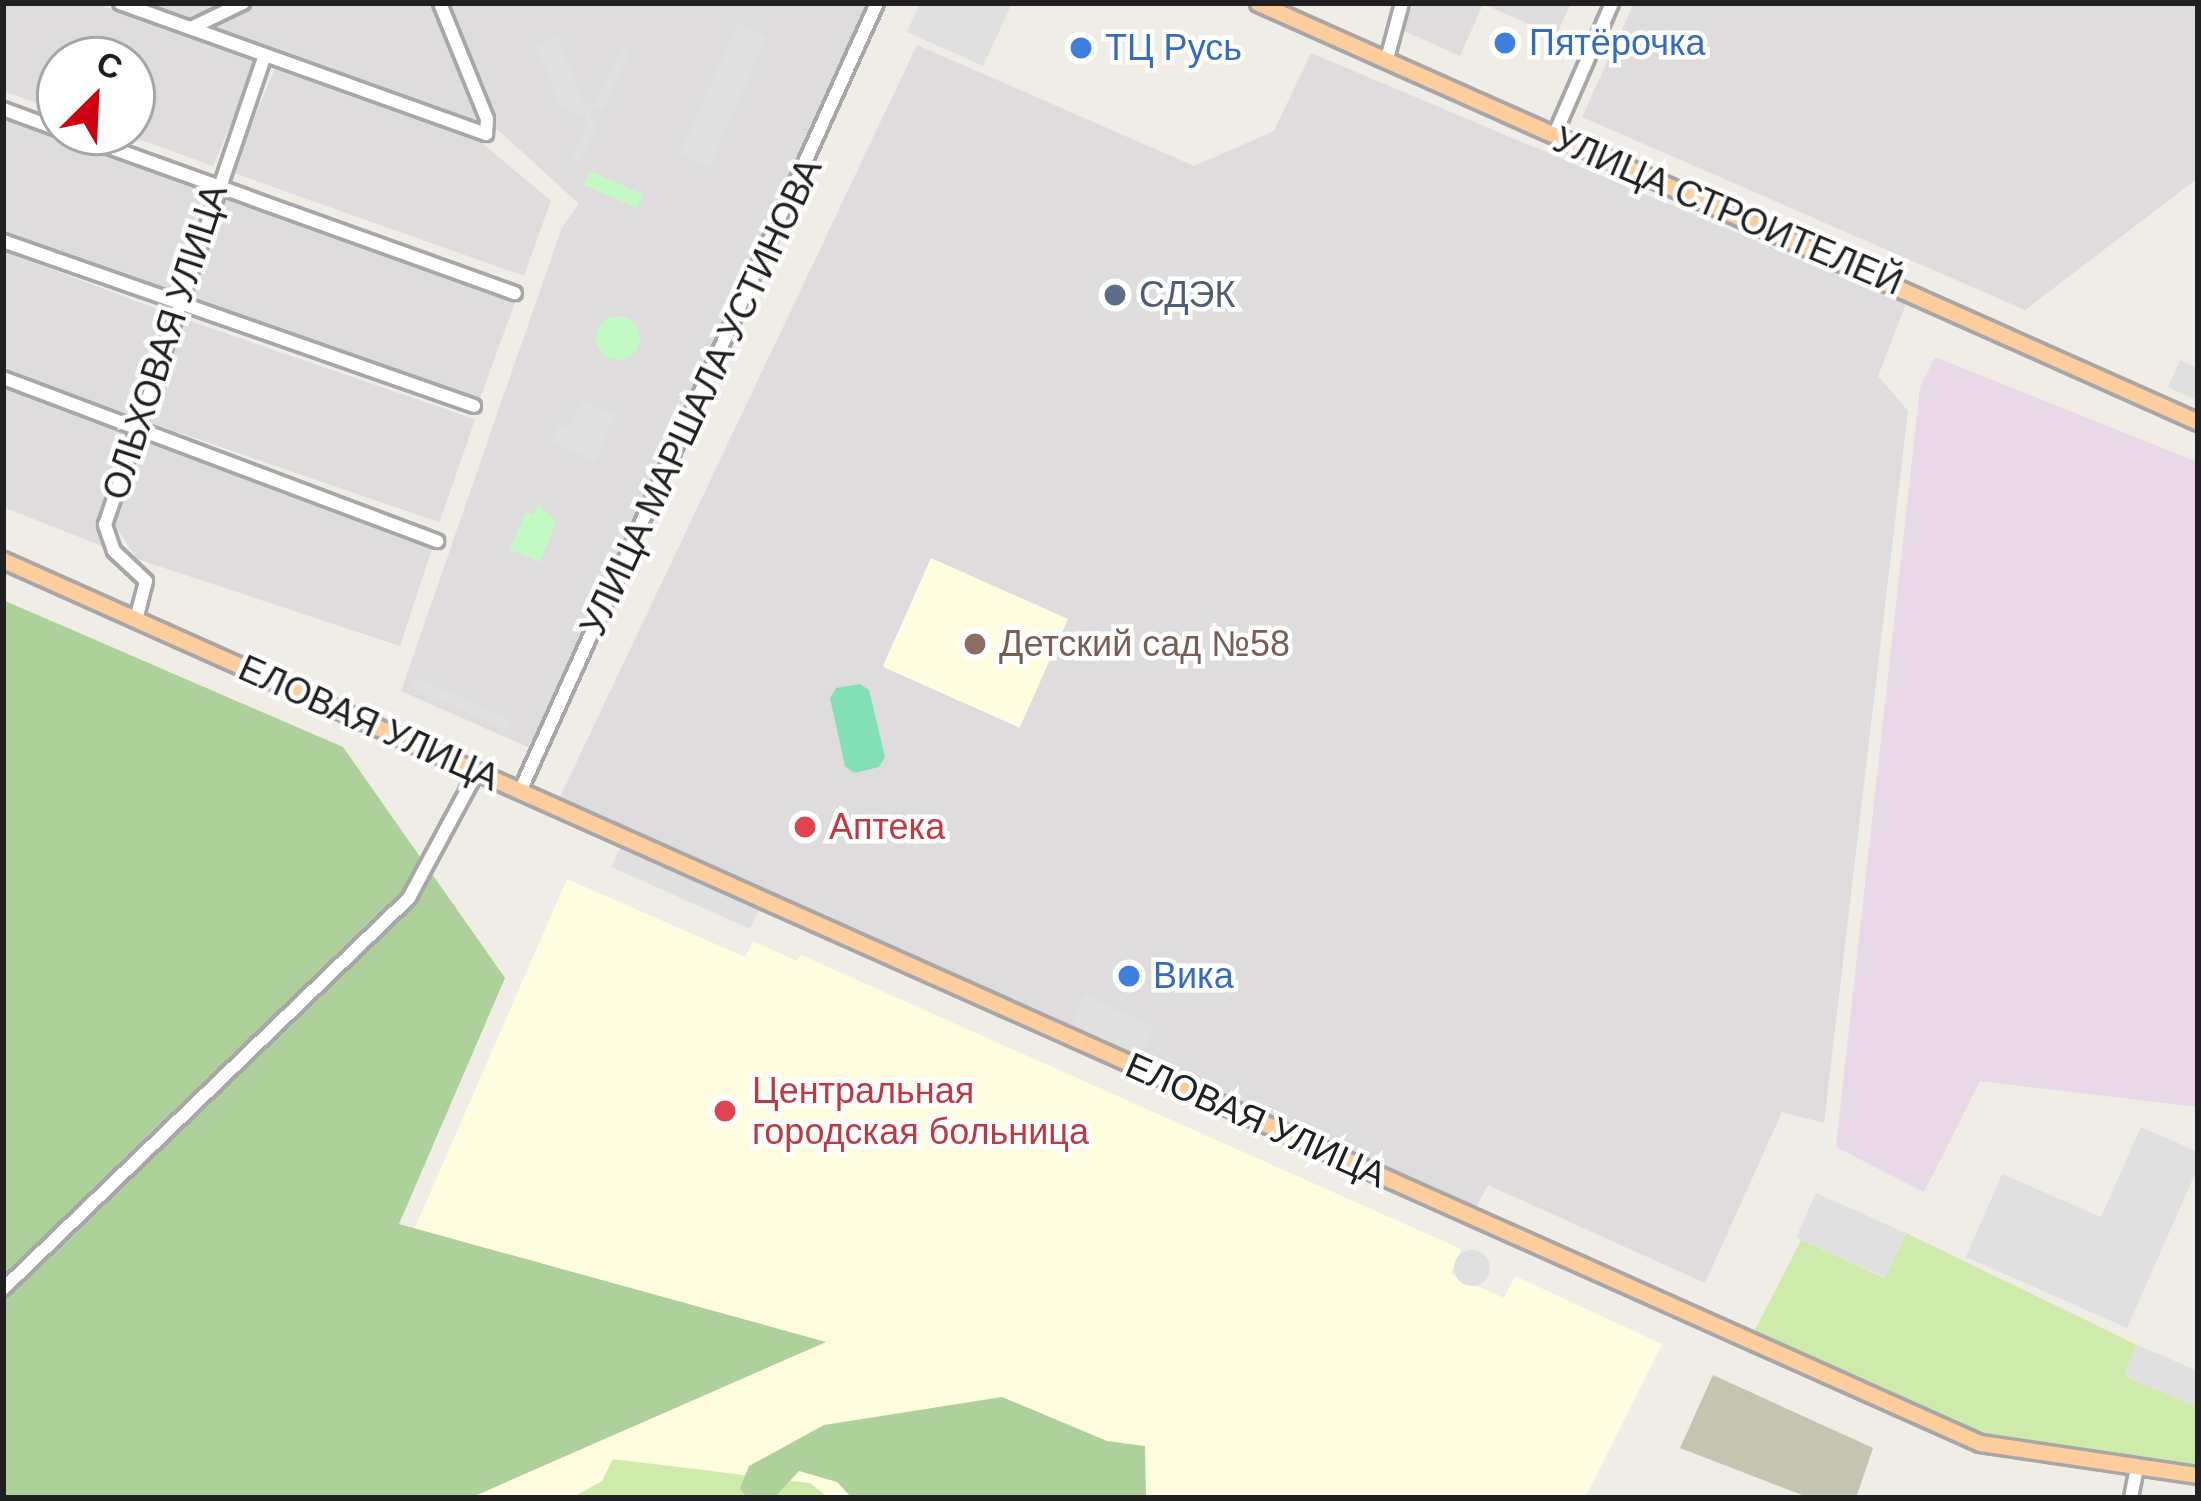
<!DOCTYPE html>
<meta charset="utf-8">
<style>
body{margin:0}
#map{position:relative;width:2201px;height:1501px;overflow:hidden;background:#f0ece6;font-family:Helvetica,sans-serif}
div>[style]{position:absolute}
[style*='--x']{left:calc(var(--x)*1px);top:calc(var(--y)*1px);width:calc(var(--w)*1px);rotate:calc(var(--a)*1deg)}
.residential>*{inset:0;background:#dedcdd;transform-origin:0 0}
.industrial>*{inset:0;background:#e9d8e8}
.education>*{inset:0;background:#fffde0;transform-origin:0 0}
.construction>*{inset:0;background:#c5c4b1}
.grass>*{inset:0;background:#cfebab}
.forest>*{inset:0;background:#aed09a}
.park>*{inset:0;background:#c3fac3;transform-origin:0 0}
.round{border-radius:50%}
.pitch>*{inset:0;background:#83e0b5}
.parking>*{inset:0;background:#e0e0e0;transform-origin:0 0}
.roads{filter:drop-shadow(3px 0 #a7a7a7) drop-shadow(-3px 0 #a7a7a7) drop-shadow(0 3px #a7a7a7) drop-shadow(0 -3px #a7a7a7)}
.minor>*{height:12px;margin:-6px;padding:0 6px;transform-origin:6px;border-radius:6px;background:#fff}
.major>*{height:15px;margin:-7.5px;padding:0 7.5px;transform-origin:7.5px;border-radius:7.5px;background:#fdcd9e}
.dots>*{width:33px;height:33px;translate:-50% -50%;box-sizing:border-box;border:6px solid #fff;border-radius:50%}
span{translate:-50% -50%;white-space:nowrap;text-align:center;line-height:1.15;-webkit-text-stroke:9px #fff;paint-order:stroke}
.shop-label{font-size:36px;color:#366cbe}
.left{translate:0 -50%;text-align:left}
.street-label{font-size:36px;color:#202020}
.service-label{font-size:36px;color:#4e5e75}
.education-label{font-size:36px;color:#785e54}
.health-label{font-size:36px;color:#be3a42}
.frame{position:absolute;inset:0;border:6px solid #202020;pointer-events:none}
.north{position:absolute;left:36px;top:36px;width:120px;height:120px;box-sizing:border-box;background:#fff;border:3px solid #a6a6a6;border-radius:50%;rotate:24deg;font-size:33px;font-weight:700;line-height:48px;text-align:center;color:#202020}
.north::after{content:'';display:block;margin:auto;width:42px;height:54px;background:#cf0010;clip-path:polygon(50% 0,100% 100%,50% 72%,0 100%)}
</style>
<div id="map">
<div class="residential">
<div style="clip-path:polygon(3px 3px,94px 3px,257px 62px,213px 166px,119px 132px,132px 132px,132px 60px,60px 60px,60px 111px,3px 91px)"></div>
<div style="clip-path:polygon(145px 3px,431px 3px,477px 121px,395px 97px)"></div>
<div style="clip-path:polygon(448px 3px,868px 3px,530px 748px,401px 691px,562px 227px,579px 204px,496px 128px)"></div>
<div style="clip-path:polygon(1414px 3px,1571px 3px,1556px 36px,1483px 4px,1460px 56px,1402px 30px)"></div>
<div style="clip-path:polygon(1634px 3px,2198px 3px,2198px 178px,2025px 310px,1582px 117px)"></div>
<div style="clip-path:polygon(917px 45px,1194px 166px,1274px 131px,1311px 53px,1906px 304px,1878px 376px,1908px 411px,1824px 1123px,1782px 1112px,1705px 1283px,1488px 1185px,1476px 1207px,560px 797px)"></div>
<div style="clip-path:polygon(275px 69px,481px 142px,551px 201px,524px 276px,231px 172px)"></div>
<div style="clip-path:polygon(3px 111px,207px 184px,170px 292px,3px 231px)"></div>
<div style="left:225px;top:190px;width:311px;height:116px;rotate:20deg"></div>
<div style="clip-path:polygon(3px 251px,163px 311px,127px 414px,3px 368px)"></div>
<div style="left:181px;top:318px;width:311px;height:109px;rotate:19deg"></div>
<div style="clip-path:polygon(3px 388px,122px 432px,96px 525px,102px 546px,3px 507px)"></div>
<div style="clip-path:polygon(140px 439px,432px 549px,400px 646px,137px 559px,115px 525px)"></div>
</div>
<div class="industrial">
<div style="clip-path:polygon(1935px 357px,2198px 462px,2198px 1107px,1980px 1081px,1924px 1192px,1836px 1147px,1920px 387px)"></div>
</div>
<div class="education">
<div style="left:931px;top:558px;width:150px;height:119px;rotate:24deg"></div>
<div style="clip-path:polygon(567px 879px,745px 957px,753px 941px,797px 961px,801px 955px,1461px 1249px,1451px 1274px,1504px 1298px,1515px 1276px,1662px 1344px,1585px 1498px,828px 1498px,810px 1483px,602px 1481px,572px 1498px,297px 1498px)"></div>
</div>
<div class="construction">
<div style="clip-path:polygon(1713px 1375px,1873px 1448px,1856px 1498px,1810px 1498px,1680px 1448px)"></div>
</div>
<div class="grass">
<div style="clip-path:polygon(1906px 1233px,2137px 1345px,2124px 1376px,2198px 1407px,2198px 1468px,1982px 1433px,1753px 1334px,1801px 1240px,1885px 1278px)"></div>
<div style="clip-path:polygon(613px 1459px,810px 1483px,828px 1498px,572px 1498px,602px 1481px)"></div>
</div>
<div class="forest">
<div style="clip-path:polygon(3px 600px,343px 747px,505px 978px,399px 1224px,826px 1342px,470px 1498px,3px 1498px)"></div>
<div style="clip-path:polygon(1002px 1397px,1107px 1441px,1145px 1446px,1146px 1498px,852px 1498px,837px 1482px,799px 1471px,774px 1498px,747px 1498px,740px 1488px,749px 1466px,824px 1425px)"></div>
</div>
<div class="park">
<div style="left:590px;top:171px;width:58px;height:15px;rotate:24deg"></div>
<div class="round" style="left:596px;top:316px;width:44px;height:44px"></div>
<div style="clip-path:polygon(538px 504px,556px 522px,540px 562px,510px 549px,526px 512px,533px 515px)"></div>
</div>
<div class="pitch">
<div style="clip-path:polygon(860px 684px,869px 690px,885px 757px,879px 767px,854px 773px,845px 766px,830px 698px,836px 688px)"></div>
</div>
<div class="parking">
<div style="clip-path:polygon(920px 3px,1012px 3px,983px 66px,907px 32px)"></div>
<div style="left:738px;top:23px;width:32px;height:144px;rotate:24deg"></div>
<div style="clip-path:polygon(557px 36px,582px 100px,594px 105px,622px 47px,630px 51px,603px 109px,595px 106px,589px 118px,598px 123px,579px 163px,571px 159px,589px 120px,561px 107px,536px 45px)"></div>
<div style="clip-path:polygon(2180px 360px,2198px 368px,2198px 401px,2168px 387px)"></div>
<div style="clip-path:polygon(581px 400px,615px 415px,595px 461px,552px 441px,559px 425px,568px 429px)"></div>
<div style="left:417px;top:678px;width:104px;height:11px;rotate:24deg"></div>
<div style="left:620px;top:848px;width:152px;height:21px;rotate:24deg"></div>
<div style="left:1085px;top:995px;width:76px;height:34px;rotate:25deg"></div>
<div style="clip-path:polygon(2141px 1127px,2198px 1152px,2198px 1167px,2127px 1328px,1966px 1257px,2002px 1174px,2101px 1217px)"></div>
<div style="left:1816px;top:1193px;width:98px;height:49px;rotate:24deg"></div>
<div class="round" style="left:1454px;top:1250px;width:36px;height:36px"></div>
<div style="clip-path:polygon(2137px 1345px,2198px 1371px,2198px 1407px,2124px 1376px)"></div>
</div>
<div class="roads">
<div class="minor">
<div style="--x:120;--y:3;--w:389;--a:19.7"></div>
<div style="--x:486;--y:134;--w:15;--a:-86"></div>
<div style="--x:487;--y:119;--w:125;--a:-112.1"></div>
<div style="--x:191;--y:28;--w:58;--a:-25.7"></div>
<div style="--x:1387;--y:59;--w:58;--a:-75"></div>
<div style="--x:3;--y:109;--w:61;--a:20.2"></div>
<div style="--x:67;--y:132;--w:476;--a:19.8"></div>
<div style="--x:1554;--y:136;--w:145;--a:-66.4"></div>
<div style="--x:3;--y:241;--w:499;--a:19.3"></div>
<div style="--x:3;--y:378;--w:464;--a:20.6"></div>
<div style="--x:136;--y:620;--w:40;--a:-75.6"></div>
<div style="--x:146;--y:581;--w:44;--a:-136.8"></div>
<div style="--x:114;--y:551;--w:28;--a:-109"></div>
<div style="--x:105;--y:525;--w:496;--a:-71.2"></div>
<div style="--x:521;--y:789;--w:863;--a:-65.63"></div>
<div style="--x:3;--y:1289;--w:564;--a:-43.92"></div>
<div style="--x:409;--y:898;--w:145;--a:-61.7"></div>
<div style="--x:2131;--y:1498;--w:32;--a:-79"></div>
</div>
<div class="major">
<div style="--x:1258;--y:3;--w:1029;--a:24.02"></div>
<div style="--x:3;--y:560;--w:2165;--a:24.07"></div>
<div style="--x:1980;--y:1443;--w:220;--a:8.4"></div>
</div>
</div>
<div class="dots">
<div style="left:1505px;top:43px;background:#3f7fe0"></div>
<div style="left:1081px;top:48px;background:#3f7fe0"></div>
<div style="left:1115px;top:295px;background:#5c6f8a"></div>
<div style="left:975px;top:644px;background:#8d6e63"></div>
<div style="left:805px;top:827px;background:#e0444e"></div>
<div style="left:1129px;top:976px;background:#3f7fe0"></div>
<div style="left:725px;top:1111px;background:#e0444e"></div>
</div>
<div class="shop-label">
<span class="left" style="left:1529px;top:43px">Пятёрочка</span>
<span class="left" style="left:1105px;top:48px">ТЦ Русь</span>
<span class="left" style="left:1153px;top:976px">Вика</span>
</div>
<div class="street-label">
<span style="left:1728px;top:211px;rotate:23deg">УЛИЦА СТРОИТЕЛЕЙ</span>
<span style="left:165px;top:342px;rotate:-72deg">ОЛЬХОВАЯ УЛИЦА</span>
<span style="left:701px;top:397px;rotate:-65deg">УЛИЦА МАРШАЛА УСТИНОВА</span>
<span style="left:369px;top:723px;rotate:24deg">ЕЛОВАЯ УЛИЦА</span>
<span style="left:1256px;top:1120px;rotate:24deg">ЕЛОВАЯ УЛИЦА</span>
</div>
<div class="service-label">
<span class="left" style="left:1139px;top:295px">СДЭК</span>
</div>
<div class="education-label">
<span class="left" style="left:999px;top:644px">Детский сад №58</span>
</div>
<div class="health-label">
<span class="left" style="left:829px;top:827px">Аптека</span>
<span class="left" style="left:752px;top:1111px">Центральная<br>городская больница</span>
</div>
<div class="frame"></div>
<div class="north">С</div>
</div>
